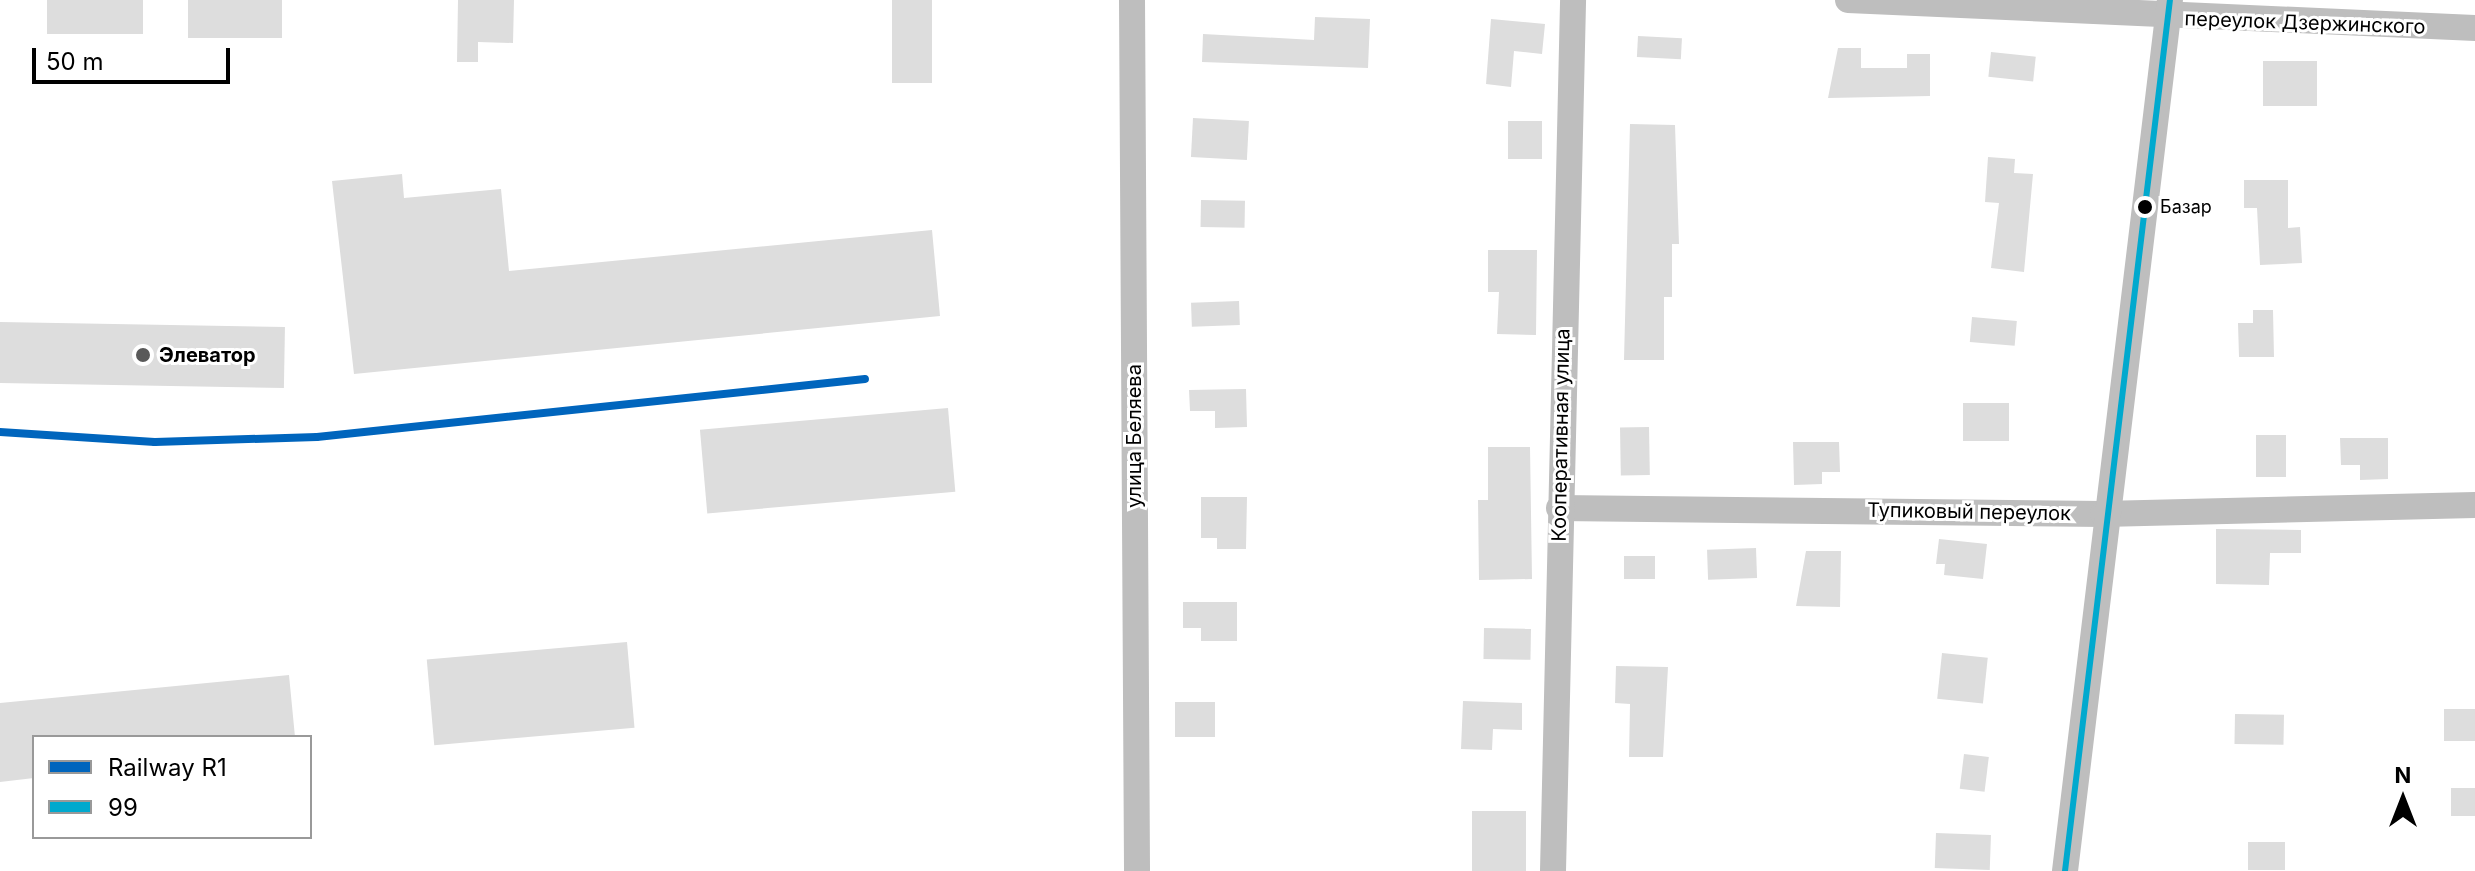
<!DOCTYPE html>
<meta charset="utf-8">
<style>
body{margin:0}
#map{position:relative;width:2475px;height:871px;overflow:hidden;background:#fff;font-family:Inter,sans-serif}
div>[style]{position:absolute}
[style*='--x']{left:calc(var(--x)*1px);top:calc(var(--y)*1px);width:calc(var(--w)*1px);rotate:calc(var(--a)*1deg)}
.building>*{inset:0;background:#ddd;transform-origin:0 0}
.minor>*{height:26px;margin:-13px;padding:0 13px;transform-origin:13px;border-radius:13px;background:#bebebe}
.bus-1>*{height:6px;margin:-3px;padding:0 3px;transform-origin:3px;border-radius:3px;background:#00a9ce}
.rail-1>*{height:8px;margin:-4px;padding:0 4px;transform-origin:4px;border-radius:4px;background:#0065bd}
.dots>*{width:22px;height:22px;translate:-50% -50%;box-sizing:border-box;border:4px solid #fff;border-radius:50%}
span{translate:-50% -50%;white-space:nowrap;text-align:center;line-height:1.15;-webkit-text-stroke:6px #fff;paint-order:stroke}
.bus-label{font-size:18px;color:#000}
.left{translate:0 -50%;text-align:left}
.street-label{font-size:20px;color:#000}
.poi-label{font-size:20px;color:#000;font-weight:700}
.legend{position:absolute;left:32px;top:735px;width:280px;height:104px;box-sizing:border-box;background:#fff;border:2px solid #999;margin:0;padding:10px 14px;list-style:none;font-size:24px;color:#000}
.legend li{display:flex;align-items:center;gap:16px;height:40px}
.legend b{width:40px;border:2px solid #999}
.north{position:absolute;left:2363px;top:759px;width:80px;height:80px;-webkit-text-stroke:6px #fff;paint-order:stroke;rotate:0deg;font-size:22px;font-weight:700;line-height:32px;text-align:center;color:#000}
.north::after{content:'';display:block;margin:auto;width:28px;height:36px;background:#000;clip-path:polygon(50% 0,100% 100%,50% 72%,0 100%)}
.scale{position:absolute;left:32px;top:48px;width:198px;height:36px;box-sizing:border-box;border:4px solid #000;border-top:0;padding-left:10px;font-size:24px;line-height:28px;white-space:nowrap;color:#000;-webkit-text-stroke:6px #fff;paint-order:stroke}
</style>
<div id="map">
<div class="building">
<div style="left:47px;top:0;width:96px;height:34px"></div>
<div style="left:188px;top:0;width:94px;height:38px"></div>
<div style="clip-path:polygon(458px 0,514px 0,513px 43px,478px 42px,478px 62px,457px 62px)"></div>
<div style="left:892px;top:0;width:40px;height:83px"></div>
<div style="clip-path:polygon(1315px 17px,1370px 19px,1368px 68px,1202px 62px,1203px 34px,1314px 40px)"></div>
<div style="clip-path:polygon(1491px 19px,1545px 24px,1542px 54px,1514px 51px,1511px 87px,1486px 84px)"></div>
<div style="left:1638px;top:36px;width:44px;height:21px;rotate:3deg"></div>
<div style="clip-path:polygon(1838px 48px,1861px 48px,1861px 68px,1907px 68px,1907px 54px,1930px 54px,1930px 96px,1828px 98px)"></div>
<div style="left:1991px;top:52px;width:45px;height:25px;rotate:6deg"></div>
<div style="left:2263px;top:61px;width:54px;height:45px"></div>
<div style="left:1193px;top:118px;width:56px;height:39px;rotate:3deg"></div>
<div style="left:1508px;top:121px;width:34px;height:38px"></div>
<div style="clip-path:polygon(1630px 124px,1675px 125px,1679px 244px,1672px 244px,1672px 297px,1664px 297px,1664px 360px,1624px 360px)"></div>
<div style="clip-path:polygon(1988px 157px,2015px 159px,2014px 173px,2033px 174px,2024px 272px,1991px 268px,1999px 203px,1985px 202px)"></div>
<div style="clip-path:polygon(402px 174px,404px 198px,501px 189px,509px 271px,932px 230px,940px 316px,354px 374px,332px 181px)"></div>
<div style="clip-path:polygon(2244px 180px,2288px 180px,2288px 228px,2300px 227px,2302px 263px,2260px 265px,2257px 208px,2244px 208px)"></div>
<div style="left:1201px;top:200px;width:44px;height:27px;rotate:1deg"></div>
<div style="clip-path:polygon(1488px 250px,1537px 250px,1536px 335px,1497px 334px,1499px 292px,1488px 292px)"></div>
<div style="left:1239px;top:301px;width:24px;height:48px;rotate:88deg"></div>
<div style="clip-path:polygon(2253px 310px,2273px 310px,2274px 357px,2239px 357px,2238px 323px,2253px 323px)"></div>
<div style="left:1972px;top:317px;width:45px;height:25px;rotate:5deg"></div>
<div style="left:0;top:322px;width:285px;height:61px;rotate:1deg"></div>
<div style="clip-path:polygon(1246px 389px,1247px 427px,1215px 428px,1215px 411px,1190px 411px,1189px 390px)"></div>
<div style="left:1963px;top:403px;width:46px;height:38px"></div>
<div style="left:948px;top:408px;width:84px;height:249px;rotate:85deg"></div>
<div style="left:1649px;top:427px;width:48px;height:29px;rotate:89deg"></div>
<div style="left:2256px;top:435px;width:30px;height:42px"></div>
<div style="clip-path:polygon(2340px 438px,2388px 438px,2388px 479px,2360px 480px,2360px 465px,2341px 465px)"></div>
<div style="clip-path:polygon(1793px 442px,1839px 442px,1840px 472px,1822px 472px,1822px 484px,1794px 485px)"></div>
<div style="clip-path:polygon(1488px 447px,1530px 447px,1532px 579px,1479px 580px,1478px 500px,1488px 500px)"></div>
<div style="clip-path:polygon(1201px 497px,1247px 497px,1246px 549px,1217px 549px,1217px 538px,1201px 538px)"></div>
<div style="clip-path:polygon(2216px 529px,2301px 530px,2301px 553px,2270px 553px,2269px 585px,2216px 584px)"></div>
<div style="clip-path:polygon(1939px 539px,1987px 544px,1983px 579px,1944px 575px,1945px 564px,1936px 564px)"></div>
<div style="left:1756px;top:548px;width:30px;height:49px;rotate:88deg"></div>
<div style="clip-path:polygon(1806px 551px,1841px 551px,1840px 607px,1796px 606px)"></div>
<div style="left:1624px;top:556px;width:31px;height:23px"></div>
<div style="clip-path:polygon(1183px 602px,1237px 602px,1237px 641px,1201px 641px,1201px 628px,1183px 628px)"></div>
<div style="left:1484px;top:628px;width:47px;height:31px;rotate:1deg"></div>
<div style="left:627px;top:642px;width:86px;height:201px;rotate:85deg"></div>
<div style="left:1942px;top:653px;width:46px;height:46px;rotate:6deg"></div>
<div style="clip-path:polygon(1616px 666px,1668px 667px,1663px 757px,1629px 757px,1630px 704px,1615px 703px)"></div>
<div style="clip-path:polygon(289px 675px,295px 737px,34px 737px,34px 778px,0 782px,0 703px)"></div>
<div style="clip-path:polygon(1463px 701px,1522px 703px,1522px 730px,1493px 729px,1492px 750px,1461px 749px)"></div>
<div style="left:1175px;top:702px;width:40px;height:35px"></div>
<div style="left:2444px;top:709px;width:31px;height:32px"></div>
<div style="left:2235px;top:714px;width:49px;height:30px;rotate:1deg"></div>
<div style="left:1964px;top:754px;width:25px;height:35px;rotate:7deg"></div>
<div style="left:2451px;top:788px;width:24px;height:28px"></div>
<div style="left:1472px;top:811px;width:54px;height:60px"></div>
<div style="left:1936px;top:833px;width:55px;height:35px;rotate:2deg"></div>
<div style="left:2285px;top:842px;width:28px;height:37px;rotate:90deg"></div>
</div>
<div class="minor">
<div style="--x:1132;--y:0;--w:871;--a:89.67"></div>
<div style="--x:1848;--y:0;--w:628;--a:2.56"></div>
<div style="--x:1559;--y:508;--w:544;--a:0.63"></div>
<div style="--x:2103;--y:514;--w:372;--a:-1.4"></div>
<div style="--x:1553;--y:871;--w:871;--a:-88.68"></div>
<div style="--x:2065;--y:871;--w:877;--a:-83.13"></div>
</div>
<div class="bus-1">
<div style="--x:2065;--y:871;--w:877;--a:-83.13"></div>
</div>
<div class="rail-1">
<div style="--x:0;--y:432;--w:155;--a:3.7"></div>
<div style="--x:155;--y:442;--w:162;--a:-1.8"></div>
<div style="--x:317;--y:437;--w:551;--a:-6.04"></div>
</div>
<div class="dots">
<div style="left:2145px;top:207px;background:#000"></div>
<div style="left:143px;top:355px;background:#595959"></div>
</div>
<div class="bus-label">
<span class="left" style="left:2160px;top:207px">Базар</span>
</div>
<div class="street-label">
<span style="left:2305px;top:23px;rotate:2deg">переулок Дзержинского</span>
<span style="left:1561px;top:435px;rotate:-89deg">Кооперативная улица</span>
<span style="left:1134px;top:436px;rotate:-90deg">улица Беляева</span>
<span style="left:1969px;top:512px;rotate:1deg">Тупиковый переулок</span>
</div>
<div class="poi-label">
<span class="left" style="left:159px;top:355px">Элеватор</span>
</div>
<ul class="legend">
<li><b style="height:10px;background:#0065bd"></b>Railway R1</li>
<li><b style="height:10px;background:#00a9ce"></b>99</li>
</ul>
<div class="north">N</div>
<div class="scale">50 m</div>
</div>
